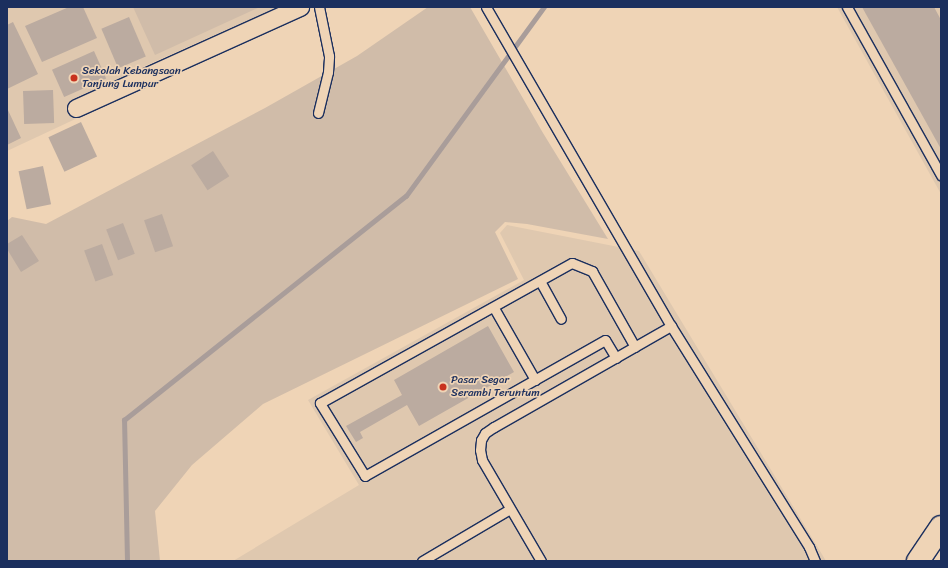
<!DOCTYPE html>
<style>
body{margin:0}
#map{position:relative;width:948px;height:568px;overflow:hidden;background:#efd4b6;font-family:Sriracha,sans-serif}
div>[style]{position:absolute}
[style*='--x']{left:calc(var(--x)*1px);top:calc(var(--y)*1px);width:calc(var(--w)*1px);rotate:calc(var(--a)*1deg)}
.built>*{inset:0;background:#dfc8af}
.green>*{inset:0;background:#d0bca9}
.stream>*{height:4.5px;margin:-2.25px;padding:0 2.25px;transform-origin:2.25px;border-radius:2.25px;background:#a99d9a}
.building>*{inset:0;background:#bbaba0;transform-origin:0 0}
.roads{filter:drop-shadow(1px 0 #1b2f5e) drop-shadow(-1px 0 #1b2f5e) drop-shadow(0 1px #1b2f5e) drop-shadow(0 -1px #1b2f5e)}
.service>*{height:9px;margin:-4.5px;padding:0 4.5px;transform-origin:4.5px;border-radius:4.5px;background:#efd4b6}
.minor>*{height:17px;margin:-8.5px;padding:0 8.5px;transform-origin:8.5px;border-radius:8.5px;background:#efd4b6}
.trunk>*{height:22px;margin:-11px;padding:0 11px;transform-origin:11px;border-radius:11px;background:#efd4b6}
.dots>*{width:11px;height:11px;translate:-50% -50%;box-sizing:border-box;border:2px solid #efd4b6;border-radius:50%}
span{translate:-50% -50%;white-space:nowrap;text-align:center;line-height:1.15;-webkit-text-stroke:3.5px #efd4b6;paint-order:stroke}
.poi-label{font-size:11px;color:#1b2f5e}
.left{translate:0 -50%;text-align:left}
.frame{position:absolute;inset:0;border:8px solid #1b2f5e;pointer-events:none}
</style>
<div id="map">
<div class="built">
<div style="clip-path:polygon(7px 7px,278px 7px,138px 69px,146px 86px,7px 151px)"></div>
<div style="clip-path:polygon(837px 7px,941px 7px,941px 194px)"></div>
<div style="clip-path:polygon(507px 225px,639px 251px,826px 561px,233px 561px,359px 485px,308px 400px,524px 280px,500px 233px)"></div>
</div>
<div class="green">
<div style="clip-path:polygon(133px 7px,260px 7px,155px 55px)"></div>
<div style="clip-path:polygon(428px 7px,470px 7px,543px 133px,608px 239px,527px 224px,505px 222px,495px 232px,518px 279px,263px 404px,192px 465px,155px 511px,160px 561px,7px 561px,7px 221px,12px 217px,46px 224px,265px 108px,357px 56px)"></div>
</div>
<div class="stream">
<div style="--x:127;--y:561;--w:141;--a:-91.2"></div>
<div style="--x:124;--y:420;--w:360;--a:-38.5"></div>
<div style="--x:406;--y:196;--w:234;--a:-53.9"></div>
</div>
<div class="building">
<div style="clip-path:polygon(69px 7px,83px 7px,97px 38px,42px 62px,25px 26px)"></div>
<div style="clip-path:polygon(862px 7px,934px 7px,941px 20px,941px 149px)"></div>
<div style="left:129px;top:17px;width:43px;height:30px;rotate:67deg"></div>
<div style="clip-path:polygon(13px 22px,38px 74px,7px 89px,7px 25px)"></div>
<div style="left:94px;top:51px;width:30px;height:46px;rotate:66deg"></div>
<div style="left:53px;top:90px;width:33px;height:30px;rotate:88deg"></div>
<div style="clip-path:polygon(7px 108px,21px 138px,7px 145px)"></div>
<div style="left:81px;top:122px;width:38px;height:36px;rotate:65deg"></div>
<div style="left:213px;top:151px;width:30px;height:26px;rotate:57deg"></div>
<div style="left:43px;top:166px;width:39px;height:25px;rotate:78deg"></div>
<div style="left:162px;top:214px;width:34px;height:19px;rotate:71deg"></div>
<div style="left:123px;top:223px;width:33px;height:18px;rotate:69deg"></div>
<div style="clip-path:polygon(22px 235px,39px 261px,21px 272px,7px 249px,7px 244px)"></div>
<div style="left:102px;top:244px;width:33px;height:19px;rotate:70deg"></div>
<div style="clip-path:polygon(488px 326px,514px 372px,419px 426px,407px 405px,360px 432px,363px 438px,356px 442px,346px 426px,402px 395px,394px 380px)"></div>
</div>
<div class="roads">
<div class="service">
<div style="--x:486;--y:7;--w:369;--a:59.9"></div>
<div style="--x:671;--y:326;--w:261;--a:58"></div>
<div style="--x:809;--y:547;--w:15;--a:67"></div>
<div style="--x:847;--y:7;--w:193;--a:60.8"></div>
<div style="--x:318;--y:113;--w:42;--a:-76.3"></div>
<div style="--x:328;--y:72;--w:16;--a:-86"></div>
<div style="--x:329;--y:56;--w:50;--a:-101.5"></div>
<div style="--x:540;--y:281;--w:43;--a:61.1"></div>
<div style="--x:494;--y:308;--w:83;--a:60.3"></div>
<div style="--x:616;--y:358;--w:21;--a:-121"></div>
<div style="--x:605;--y:340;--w:276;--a:150.5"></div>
<div style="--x:365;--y:476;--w:86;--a:-121.7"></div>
<div style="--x:320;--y:403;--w:288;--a:-29.1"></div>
<div style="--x:572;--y:263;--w:22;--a:22"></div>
<div style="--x:592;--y:271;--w:87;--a:60.5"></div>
<div style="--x:422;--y:561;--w:102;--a:-30.6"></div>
<div style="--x:541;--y:561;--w:117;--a:-120.3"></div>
<div style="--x:482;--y:460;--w:10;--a:-101"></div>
<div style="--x:480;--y:450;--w:10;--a:-84"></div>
<div style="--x:481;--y:440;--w:8;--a:-60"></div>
<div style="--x:485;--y:433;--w:11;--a:-34"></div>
<div style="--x:494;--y:427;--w:204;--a:-29.7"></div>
</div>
<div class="minor">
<div style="--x:76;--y:108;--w:246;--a:-24.3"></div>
</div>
<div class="trunk">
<div style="--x:918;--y:561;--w:41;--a:-55.9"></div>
</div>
</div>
<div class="dots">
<div style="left:74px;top:78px;background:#c8321e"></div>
<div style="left:443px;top:387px;background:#c8321e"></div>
</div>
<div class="poi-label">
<span class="left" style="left:82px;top:78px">Sekolah Kebangsaan<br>Tanjung Lumpur</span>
<span class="left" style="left:451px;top:387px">Pasar Segar<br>Serambi Teruntum</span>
</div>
<div class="frame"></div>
</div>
